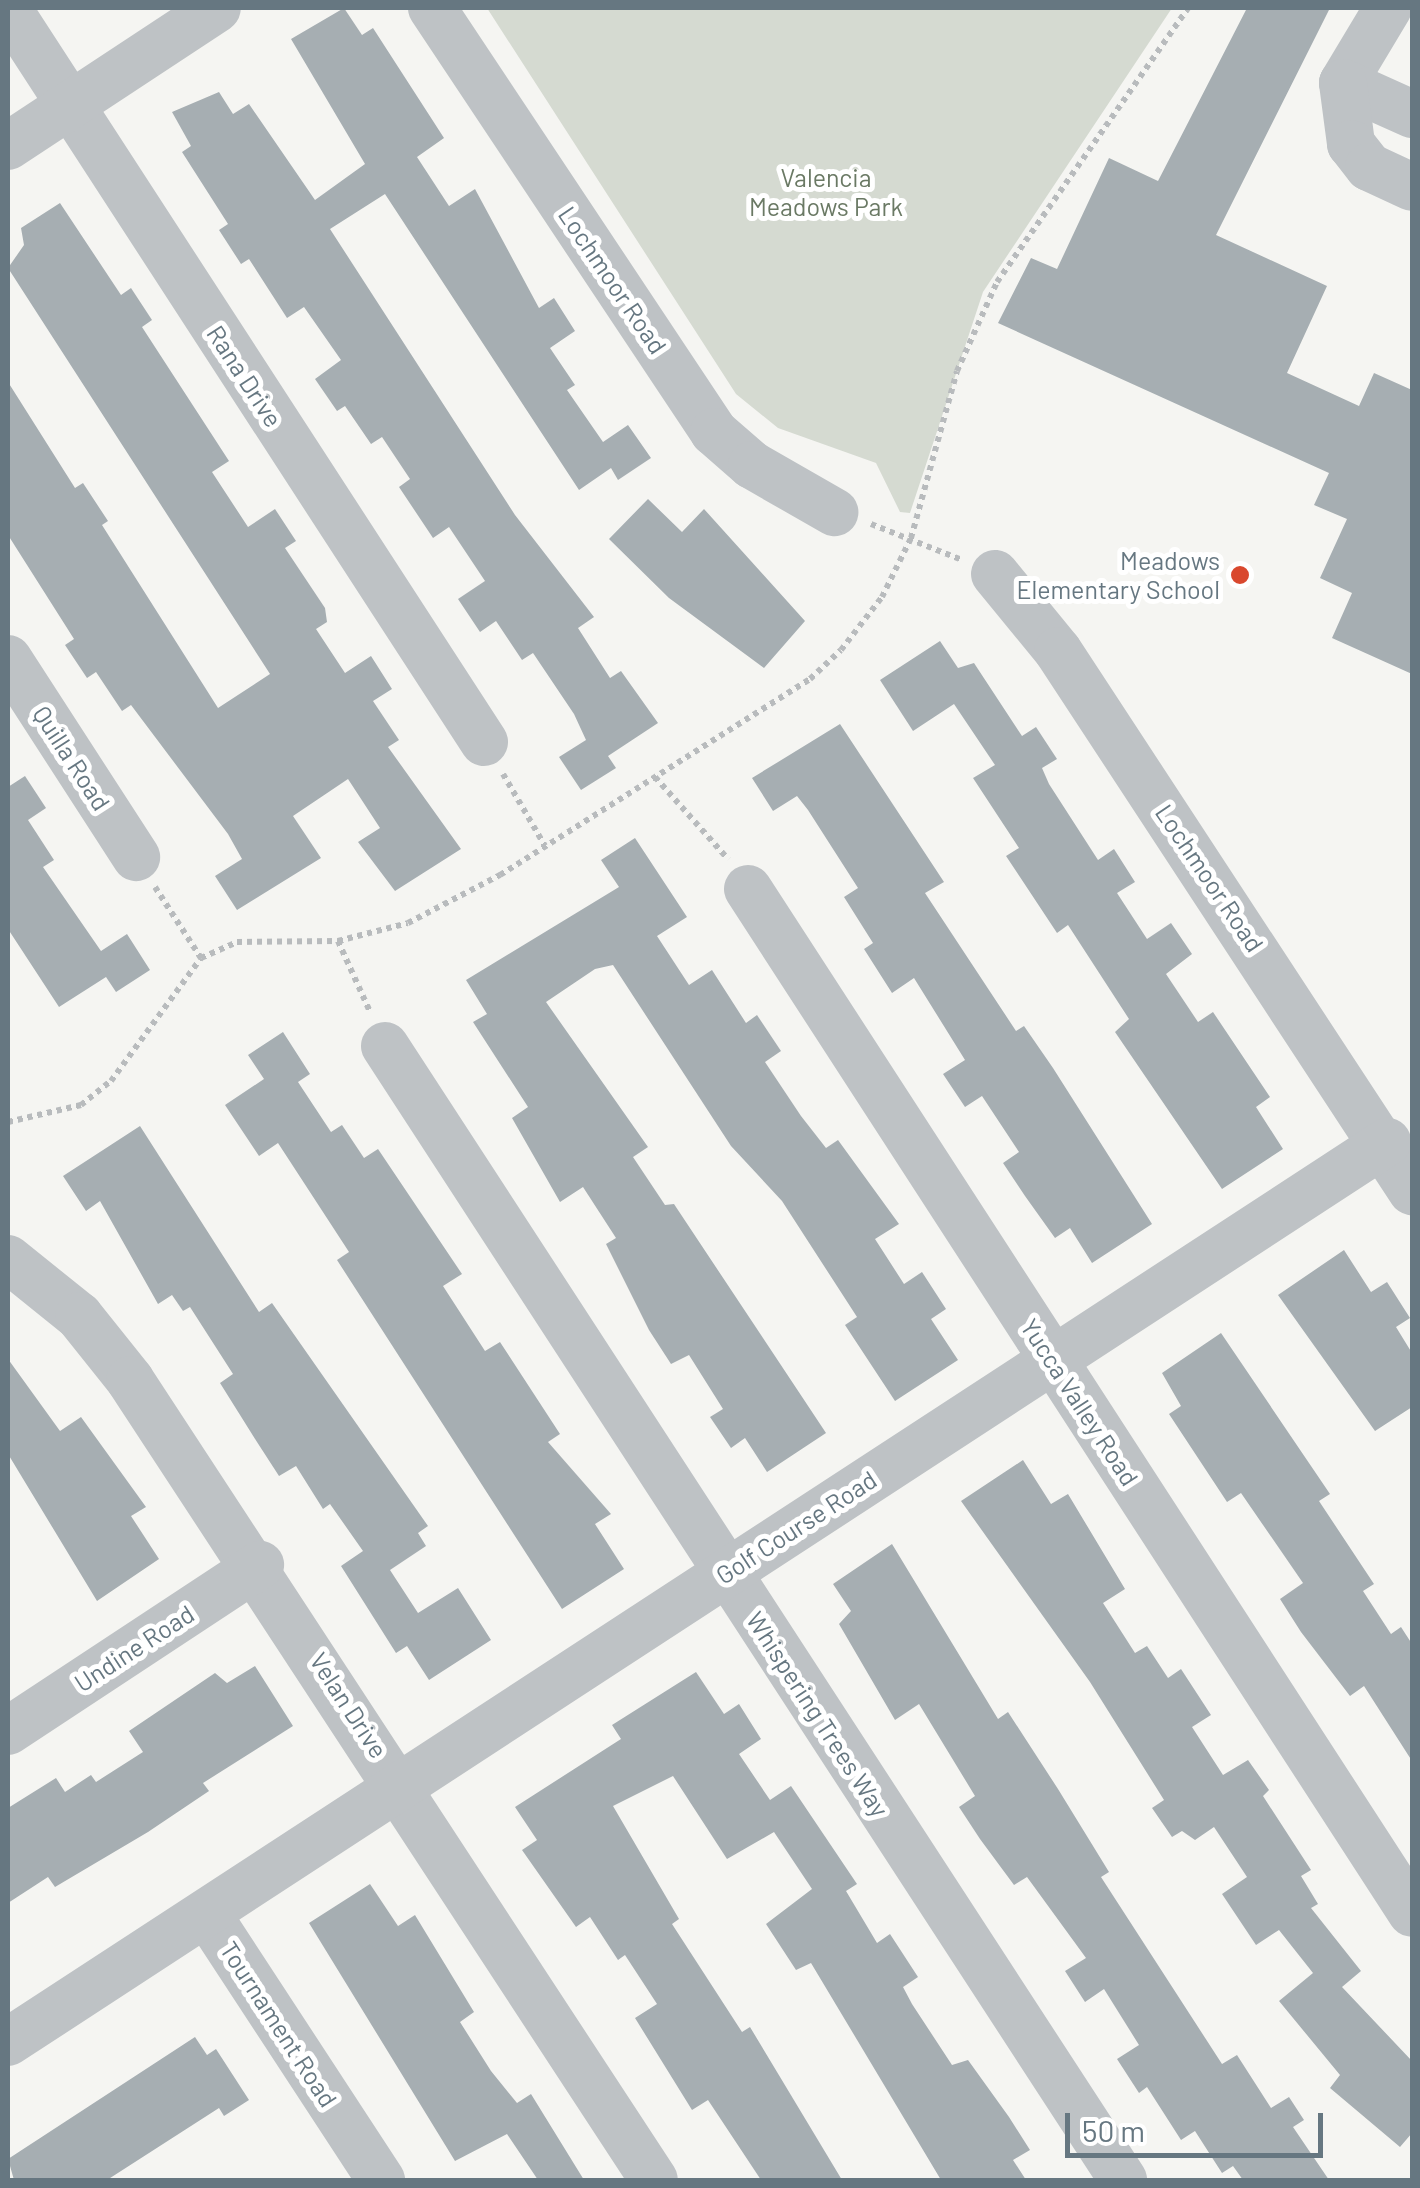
<!DOCTYPE html>
<style>
body{margin:0}
#map{position:relative;width:1420px;height:2188px;overflow:hidden;background:#f5f5f2;font-family:Barlow,sans-serif}
div>[style]{position:absolute}
[style*='--x']{left:calc(var(--x)*1px);top:calc(var(--y)*1px);width:calc(var(--w)*1px);rotate:calc(var(--a)*1deg)}
.green>*{inset:0;background:#d5dad1}
.building>*{inset:0;background:#a6aeb2}
.path>*{height:6px;margin-top:-3px;transform-origin:0;background:repeating-linear-gradient(90deg,#b8bbbd 0 5px,transparent 0 10px)}
.minor>*{height:48px;margin:-24px;padding:0 24px;transform-origin:24px;border-radius:24px;background:#bec2c5}
.dots>*{width:28px;height:28px;translate:-50% -50%;box-sizing:border-box;border:5px solid #fff;border-radius:50%}
span{translate:-50% -50%;white-space:nowrap;text-align:center;line-height:1.15;-webkit-text-stroke:10px #fff;paint-order:stroke}
.park-label{font-size:25px;color:#6a7964}
.street-label{font-size:25px;color:#667781}
.poi-label{font-size:25px;color:#667781}
.right{translate:-100% -50%;text-align:right}
.frame{position:absolute;inset:0;border:10px solid #667781;pointer-events:none}
.scale{position:absolute;left:1065px;top:2113px;width:258px;height:45px;box-sizing:border-box;border:5px solid #667781;border-top:0;padding-left:12px;font-size:30px;line-height:35px;white-space:nowrap;color:#667781;-webkit-text-stroke:8px #fff;paint-order:stroke}
</style>
<div id="map">
<div class="green">
<div style="clip-path:polygon(487px 8px,1172px 8px,983px 292px,910px 513px,900px 512px,876px 463px,778px 428px,736px 394px)"></div>
</div>
<div class="building">
<div style="clip-path:polygon(344px 8px,362px 35px,373px 28px,444px 138px,417px 157px,449px 206px,475px 189px,539px 308px,554px 298px,575px 331px,550px 348px,575px 385px,567px 390px,603px 442px,628px 425px,651px 458px,618px 480px,611px 468px,579px 490px,385px 194px,330px 229px,515px 515px,594px 617px,578px 628px,610px 678px,621px 671px,658px 723px,608px 756px,616px 768px,581px 790px,559px 757px,586px 740px,574px 714px,533px 653px,522px 660px,496px 621px,480px 632px,458px 599px,485px 581px,449px 527px,433px 538px,399px 487px,410px 479px,382px 437px,371px 444px,345px 406px,337px 411px,315px 379px,341px 360px,304px 307px,287px 318px,249px 259px,241px 264px,219px 230px,228px 224px,182px 152px,191px 146px,172px 112px,219px 92px,233px 114px,249px 104px,315px 200px,365px 164px,291px 39px)"></div>
<div style="clip-path:polygon(1247px 8px,1330px 8px,1216px 235px,1327px 286px,1287px 373px,1359px 406px,1374px 373px,1412px 390px,1412px 674px,1332px 638px,1352px 593px,1320px 578px,1347px 519px,1314px 505px,1329px 473px,998px 323px,1031px 258px,1057px 269px,1109px 158px,1158px 181px)"></div>
<div style="clip-path:polygon(60px 203px,121px 295px,131px 288px,152px 320px,142px 327px,229px 461px,212px 472px,248px 527px,275px 509px,296px 541px,285px 548px,325px 608px,327px 622px,316px 629px,345px 673px,371px 656px,392px 689px,373px 701px,399px 740px,388px 747px,461px 849px,395px 891px,358px 842px,380px 828px,348px 779px,293px 816px,321px 858px,237px 910px,215px 876px,242px 859px,228px 834px,131px 705px,122px 711px,96px 672px,87px 678px,65px 645px,74px 639px,8px 535px,8px 382px,75px 488px,83px 483px,108px 521px,102px 525px,218px 708px,270px 674px,8px 268px,24px 245px,21px 228px)"></div>
<div style="clip-path:polygon(648px 499px,682px 532px,704px 509px,805px 621px,764px 668px,669px 598px,609px 539px)"></div>
<div style="clip-path:polygon(940px 641px,958px 668px,974px 663px,1022px 736px,1036px 727px,1057px 759px,1042px 768px,1049px 784px,1098px 860px,1114px 849px,1135px 882px,1117px 893px,1147px 939px,1171px 923px,1192px 954px,1166px 974px,1198px 1022px,1213px 1012px,1270px 1097px,1256px 1107px,1283px 1149px,1222px 1189px,1115px 1032px,1129px 1019px,1068px 925px,1057px 933px,1006px 856px,1019px 848px,973px 778px,995px 765px,954px 704px,913px 731px,880px 680px)"></div>
<div style="clip-path:polygon(840px 724px,944px 882px,925px 893px,1016px 1031px,1024px 1026px,1053px 1068px,1152px 1224px,1092px 1263px,1070px 1228px,1055px 1238px,1025px 1196px,1003px 1163px,1019px 1152px,982px 1096px,965px 1107px,943px 1074px,965px 1060px,914px 978px,892px 993px,864px 949px,873px 943px,844px 897px,858px 888px,808px 810px,797px 796px,773px 811px,752px 778px)"></div>
<div style="clip-path:polygon(25px 776px,46px 808px,28px 820px,54px 860px,43px 867px,101px 951px,127px 934px,150px 970px,116px 992px,106px 977px,59px 1007px,8px 929px,8px 787px)"></div>
<div style="clip-path:polygon(635px 838px,687px 917px,657px 936px,689px 985px,712px 970px,746px 1023px,757px 1015px,781px 1051px,765px 1062px,801px 1116px,826px 1148px,838px 1140px,899px 1224px,875px 1239px,904px 1284px,922px 1272px,946px 1309px,931px 1319px,958px 1360px,895px 1401px,845px 1325px,857px 1317px,782px 1201px,731px 1146px,613px 965px,595px 969px,546px 1002px,648px 1147px,633px 1157px,665px 1205px,674px 1204px,826px 1433px,767px 1472px,745px 1438px,731px 1448px,710px 1417px,723px 1409px,689px 1355px,671px 1364px,649px 1330px,606px 1244px,616px 1238px,583px 1187px,560px 1202px,512px 1118px,528px 1107px,473px 1022px,487px 1014px,466px 980px,619px 887px,601px 860px)"></div>
<div style="clip-path:polygon(283px 1032px,310px 1074px,298px 1082px,331px 1132px,342px 1125px,364px 1158px,378px 1149px,462px 1274px,443px 1286px,485px 1351px,500px 1342px,560px 1434px,548px 1442px,611px 1514px,595px 1524px,624px 1569px,562px 1609px,337px 1260px,349px 1252px,278px 1143px,259px 1156px,225px 1105px,264px 1079px,248px 1055px)"></div>
<div style="clip-path:polygon(140px 1126px,259px 1312px,272px 1303px,428px 1526px,418px 1533px,426px 1546px,390px 1570px,418px 1613px,458px 1588px,491px 1640px,429px 1680px,407px 1646px,396px 1653px,341px 1566px,363px 1551px,330px 1504px,323px 1509px,296px 1466px,279px 1476px,257px 1442px,220px 1383px,233px 1374px,190px 1307px,183px 1311px,172px 1295px,158px 1304px,100px 1201px,86px 1211px,63px 1176px)"></div>
<div style="clip-path:polygon(1344px 1250px,1371px 1292px,1387px 1282px,1410px 1318px,1396px 1327px,1412px 1353px,1412px 1407px,1375px 1431px,1278px 1295px)"></div>
<div style="clip-path:polygon(1221px 1333px,1330px 1494px,1319px 1501px,1374px 1584px,1363px 1591px,1391px 1634px,1401px 1627px,1412px 1644px,1412px 1761px,1364px 1686px,1350px 1696px,1301px 1632px,1280px 1599px,1303px 1583px,1241px 1493px,1227px 1502px,1169px 1414px,1181px 1406px,1162px 1373px)"></div>
<div style="clip-path:polygon(8px 1359px,60px 1431px,81px 1417px,146px 1507px,131px 1516px,159px 1559px,97px 1601px,8px 1454px)"></div>
<div style="clip-path:polygon(1023px 1460px,1051px 1504px,1068px 1494px,1125px 1589px,1103px 1603px,1135px 1653px,1147px 1646px,1168px 1678px,1181px 1669px,1211px 1715px,1192px 1727px,1223px 1775px,1248px 1760px,1269px 1790px,1263px 1796px,1311px 1870px,1301px 1876px,1318px 1904px,1311px 1908px,1361px 1971px,1342px 1987px,1412px 2061px,1412px 2133px,1400px 2147px,1330px 2088px,1340px 2075px,1279px 2001px,1313px 1973px,1279px 1930px,1256px 1945px,1222px 1894px,1247px 1877px,1214px 1827px,1195px 1840px,1182px 1831px,1172px 1837px,1152px 1808px,1164px 1800px,1090px 1682px,961px 1501px)"></div>
<div style="clip-path:polygon(892px 1544px,998px 1719px,1008px 1712px,1058px 1789px,1109px 1872px,1101px 1877px,1222px 2064px,1237px 2055px,1271px 2108px,1289px 2097px,1304px 2120px,1293px 2127px,1329px 2180px,1243px 2180px,1233px 2166px,1222px 2173px,1195px 2131px,1181px 2140px,1147px 2087px,1139px 2093px,1117px 2059px,1139px 2045px,1104px 1989px,1085px 2002px,1065px 1971px,1086px 1958px,1027px 1877px,1014px 1885px,980px 1839px,959px 1807px,975px 1796px,919px 1704px,895px 1720px,839px 1624px,851px 1611px,833px 1584px)"></div>
<div style="clip-path:polygon(255px 1666px,293px 1726px,203px 1783px,209px 1791px,148px 1832px,55px 1887px,48px 1877px,8px 1903px,8px 1808px,56px 1778px,65px 1792px,91px 1775px,96px 1782px,143px 1752px,129px 1731px,215px 1673px,227px 1683px)"></div>
<div style="clip-path:polygon(696px 1672px,724px 1714px,739px 1704px,761px 1739px,739px 1754px,770px 1800px,791px 1786px,857px 1884px,846px 1891px,877px 1943px,890px 1934px,918px 1977px,903px 1987px,912px 2004px,952px 2065px,968px 2060px,1009px 2117px,1030px 2150px,1013px 2160px,1026px 2180px,941px 2180px,811px 1963px,796px 1970px,766px 1924px,812px 1889px,774px 1832px,727px 1859px,673px 1776px,613px 1806px,679px 1919px,672px 1924px,742px 2032px,750px 2027px,842px 2180px,761px 2180px,708px 2100px,692px 2110px,635px 2018px,657px 2004px,625px 1955px,618px 1960px,590px 1917px,576px 1927px,522px 1850px,537px 1840px,515px 1807px,621px 1739px,612px 1725px)"></div>
<div style="clip-path:polygon(370px 1884px,398px 1926px,415px 1915px,474px 2012px,460px 2022px,491px 2071px,517px 2103px,531px 2094px,584px 2180px,538px 2180px,507px 2134px,455px 2161px,309px 1923px)"></div>
<div style="clip-path:polygon(195px 2037px,207px 2055px,216px 2049px,249px 2100px,224px 2116px,219px 2108px,107px 2180px,14px 2180px,8px 2159px)"></div>
</div>
<div class="path">
<div style="--x:871;--y:524;--w:98;--a:21.6"></div>
<div style="--x:503;--y:774;--w:83;--a:59.7"></div>
<div style="--x:655;--y:777;--w:110;--a:48.3"></div>
<div style="--x:155;--y:887;--w:85;--a:57.1"></div>
<div style="--x:338;--y:941;--w:78;--a:65.7"></div>
<div style="--x:8;--y:1122;--w:75;--a:-13.1"></div>
<div style="--x:81;--y:1105;--w:38;--a:-39"></div>
<div style="--x:111;--y:1081;--w:152;--a:-53.8"></div>
<div style="--x:201;--y:958;--w:39;--a:-24"></div>
<div style="--x:237;--y:942;--w:101;--a:-0.6"></div>
<div style="--x:338;--y:941;--w:72;--a:-14.4"></div>
<div style="--x:408;--y:923;--w:104;--a:-27.6"></div>
<div style="--x:500;--y:875;--w:367;--a:-32.3"></div>
<div style="--x:810;--y:679;--w:42;--a:-43.1"></div>
<div style="--x:841;--y:650;--w:67;--a:-52.3"></div>
<div style="--x:882;--y:597;--w:66;--a:-63.8"></div>
<div style="--x:911;--y:538;--w:173;--a:-74.6"></div>
<div style="--x:957;--y:371;--w:98;--a:-65.8"></div>
<div style="--x:997;--y:282;--w:334;--a:-55.1"></div>
</div>
<div class="minor">
<div style="--x:432;--y:8;--w:509;--a:56.37"></div>
<div style="--x:714;--y:432;--w:50;--a:41"></div>
<div style="--x:752;--y:465;--w:95;--a:29.8"></div>
<div style="--x:1388;--y:8;--w:87;--a:121"></div>
<div style="--x:1343;--y:83;--w:76;--a:24.2"></div>
<div style="--x:8;--y:9;--w:874;--a:57"></div>
<div style="--x:1343;--y:83;--w:62;--a:82.5"></div>
<div style="--x:1351;--y:144;--w:29;--a:52"></div>
<div style="--x:1369;--y:167;--w:47;--a:24.9"></div>
<div style="--x:8;--y:146;--w:250;--a:-33.4"></div>
<div style="--x:995;--y:574;--w:99;--a:50.7"></div>
<div style="--x:1058;--y:651;--w:646;--a:56.75"></div>
<div style="--x:8;--y:659;--w:236;--a:57.1"></div>
<div style="--x:748;--y:889;--w:1220;--a:57.04"></div>
<div style="--x:385;--y:1046;--w:1353;--a:56.94"></div>
<div style="--x:8;--y:1259;--w:91;--a:38.8"></div>
<div style="--x:79;--y:1316;--w:82;--a:51.4"></div>
<div style="--x:130;--y:1380;--w:956;--a:56.78"></div>
<div style="--x:8;--y:1731;--w:302;--a:-33.4"></div>
<div style="--x:207;--y:1914;--w:318;--a:56.8"></div>
<div style="--x:8;--y:2042;--w:1647;--a:-33.13"></div>
</div>
<div class="dots">
<div style="left:1240px;top:575px;background:#d9482e"></div>
</div>
<div class="park-label">
<span style="left:826px;top:192px">Valencia<br>Meadows Park</span>
</div>
<div class="street-label">
<span style="left:613px;top:280px;rotate:56deg">Lochmoor Road</span>
<span style="left:245px;top:376px;rotate:57deg">Rana Drive</span>
<span style="left:72px;top:758px;rotate:57deg">Quilla Road</span>
<span style="left:1210px;top:878px;rotate:56deg">Lochmoor Road</span>
<span style="left:1080px;top:1402px;rotate:57deg">Yucca Valley Road</span>
<span style="left:796px;top:1527px;rotate:-33deg">Golf Course Road</span>
<span style="left:134px;top:1648px;rotate:-33deg">Undine Road</span>
<span style="left:349px;top:1705px;rotate:57deg">Velan Drive</span>
<span style="left:818px;top:1714px;rotate:57deg">Whispering Trees Way</span>
<span style="left:279px;top:2024px;rotate:57deg">Tournament Road</span>
</div>
<div class="poi-label">
<span class="right" style="left:1220px;top:575px">Meadows<br>Elementary School</span>
</div>
<div class="frame"></div>
<div class="scale">50 m</div>
</div>
